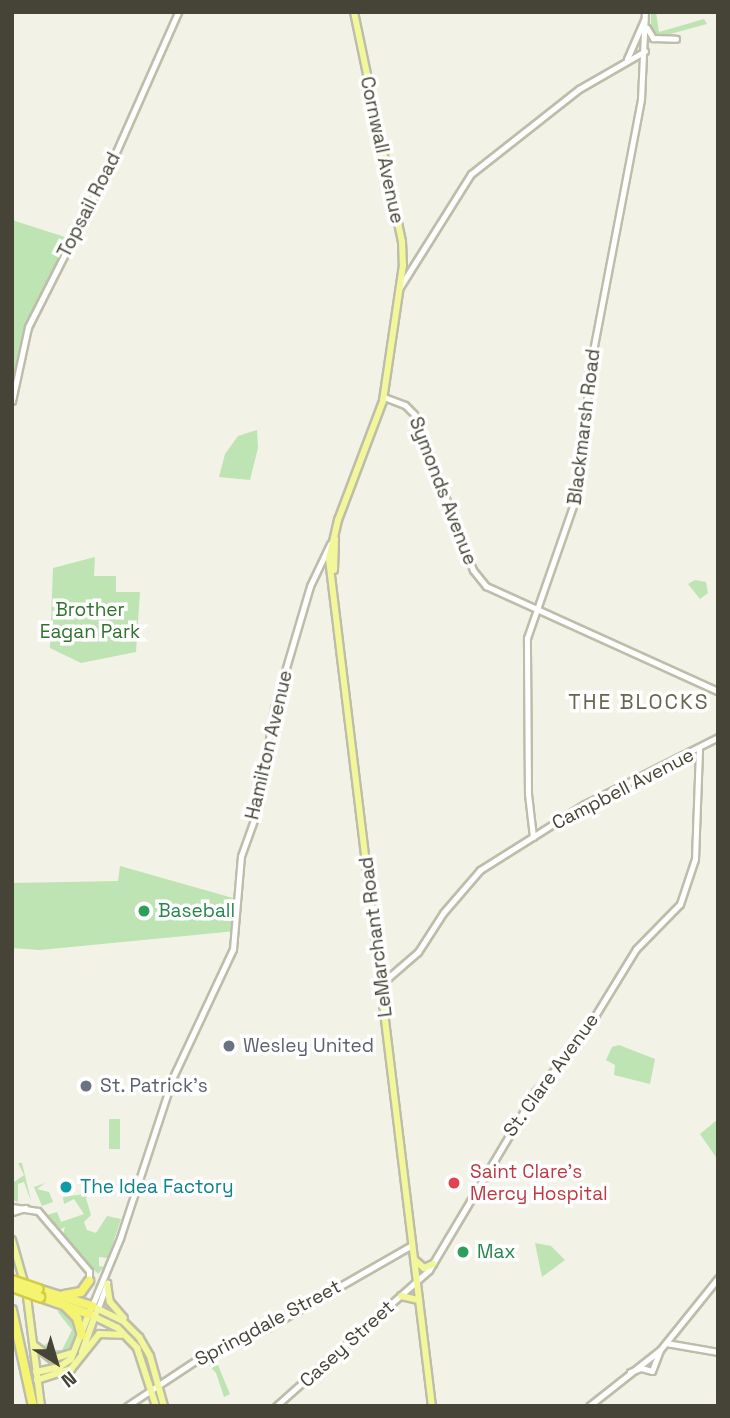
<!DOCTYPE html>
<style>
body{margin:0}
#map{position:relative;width:730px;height:1418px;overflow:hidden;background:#f2f2e7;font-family:"Space Grotesk",sans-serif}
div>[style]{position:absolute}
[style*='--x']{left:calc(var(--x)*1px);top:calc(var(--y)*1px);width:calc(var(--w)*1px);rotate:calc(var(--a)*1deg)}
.green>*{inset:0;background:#bde4b2;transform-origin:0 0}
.roads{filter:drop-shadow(2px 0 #bdbdaa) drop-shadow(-2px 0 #bdbdaa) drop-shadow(0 2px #bdbdaa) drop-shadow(0 -2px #bdbdaa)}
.minor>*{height:5px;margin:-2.5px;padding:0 2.5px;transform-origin:2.5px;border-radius:2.5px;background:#fff}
.major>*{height:6px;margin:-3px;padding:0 3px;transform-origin:3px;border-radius:3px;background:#f3f79b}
.highway>*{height:8px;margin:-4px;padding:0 4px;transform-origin:4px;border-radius:4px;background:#f4f470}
.bridges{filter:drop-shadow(2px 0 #d2cd41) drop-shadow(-2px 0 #d2cd41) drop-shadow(0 2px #d2cd41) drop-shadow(0 -2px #d2cd41)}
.highway-bridge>*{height:8px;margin:-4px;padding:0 4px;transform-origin:4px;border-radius:4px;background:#f4f470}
.dots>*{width:19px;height:19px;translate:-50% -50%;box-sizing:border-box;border:4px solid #fff;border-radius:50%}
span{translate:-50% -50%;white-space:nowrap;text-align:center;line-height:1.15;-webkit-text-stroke:7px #fff;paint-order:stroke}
.street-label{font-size:19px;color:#454436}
.park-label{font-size:19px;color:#31722e}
.leisure-label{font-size:19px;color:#27864d}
.left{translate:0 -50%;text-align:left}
.worship-label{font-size:19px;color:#5b616d}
.health-label{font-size:19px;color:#be3a42}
.culture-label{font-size:19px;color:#0d838f}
.neighbourhood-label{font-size:21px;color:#67654e;letter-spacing:2px}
.frame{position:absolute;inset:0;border:14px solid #454436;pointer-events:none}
.north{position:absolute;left:21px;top:1327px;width:70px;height:70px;-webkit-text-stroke:5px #fff;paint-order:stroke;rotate:143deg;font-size:19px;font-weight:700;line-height:28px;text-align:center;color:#454436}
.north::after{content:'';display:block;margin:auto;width:24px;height:32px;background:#454436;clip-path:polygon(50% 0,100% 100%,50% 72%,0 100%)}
</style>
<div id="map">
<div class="green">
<div style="clip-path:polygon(651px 12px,656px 12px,659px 32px,704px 19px,707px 24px,659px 37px,651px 30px)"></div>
<div style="clip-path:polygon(12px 220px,68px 238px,25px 327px,14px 375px)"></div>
<div style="clip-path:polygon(257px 430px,258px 448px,250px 480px,219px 477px,225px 454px,238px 436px)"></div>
<div style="clip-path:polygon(95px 557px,94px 576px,116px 576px,116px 592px,140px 592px,136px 652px,81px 663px,50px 648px,53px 568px)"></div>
<div style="clip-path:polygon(695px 580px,706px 582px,708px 593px,700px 599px,688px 584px)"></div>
<div style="clip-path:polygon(120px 866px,240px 900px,236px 931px,40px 950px,12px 948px,12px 883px,118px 881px)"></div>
<div style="clip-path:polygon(619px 1045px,655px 1059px,650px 1084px,614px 1075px,615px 1065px,606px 1060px,612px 1047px)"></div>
<div style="left:109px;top:1119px;width:11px;height:30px"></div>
<div style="clip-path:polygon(718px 1119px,718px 1160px,700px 1134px)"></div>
<div style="clip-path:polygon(18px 1163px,22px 1163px,31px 1201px,24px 1182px,18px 1184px,18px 1202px,12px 1200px,14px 1182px,24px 1175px)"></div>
<div style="clip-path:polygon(45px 1183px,37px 1189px,49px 1192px,53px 1202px,42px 1206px,34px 1187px)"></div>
<div style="clip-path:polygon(91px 1193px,86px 1198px,91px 1215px,84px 1222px,87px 1230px,96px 1233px,107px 1216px,121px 1219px,108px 1258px,99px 1257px,99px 1266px,104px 1267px,98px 1274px,63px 1234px,65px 1227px,59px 1230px,47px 1215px,57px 1212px,61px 1222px,84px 1214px,74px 1199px,64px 1204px,63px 1197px)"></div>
<div style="clip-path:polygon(535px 1243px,551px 1246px,565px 1260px,542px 1277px)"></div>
<div style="clip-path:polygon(57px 1311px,65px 1311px,77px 1327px,71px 1348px,56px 1355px,42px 1347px,51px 1340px,52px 1350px,62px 1350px,72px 1330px)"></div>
<div style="clip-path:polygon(215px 1358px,230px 1394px,224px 1397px,216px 1373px,207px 1363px,196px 1368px)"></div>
</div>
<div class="roads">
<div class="minor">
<div style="--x:647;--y:28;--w:12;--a:59"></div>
<div style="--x:653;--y:38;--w:23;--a:2"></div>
<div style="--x:627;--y:59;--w:43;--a:-66.4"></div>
<div style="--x:400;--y:287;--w:133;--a:-57.9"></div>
<div style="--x:471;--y:174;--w:137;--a:-38.2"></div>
<div style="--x:579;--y:89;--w:76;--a:-29.9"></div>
<div style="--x:384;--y:397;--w:22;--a:21"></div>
<div style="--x:405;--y:405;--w:13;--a:45"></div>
<div style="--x:414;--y:414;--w:167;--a:69.3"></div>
<div style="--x:473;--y:570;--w:21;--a:51"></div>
<div style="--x:486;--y:586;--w:255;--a:24.4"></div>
<div style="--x:12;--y:401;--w:76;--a:-77.8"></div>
<div style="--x:28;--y:327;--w:188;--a:-63.2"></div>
<div style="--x:113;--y:159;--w:161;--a:-66.1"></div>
<div style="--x:533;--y:837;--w:43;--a:-96.6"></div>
<div style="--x:528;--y:794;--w:156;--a:-90.4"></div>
<div style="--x:527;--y:638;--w:164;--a:-70.8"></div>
<div style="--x:581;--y:483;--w:111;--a:-85.9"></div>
<div style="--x:589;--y:372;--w:278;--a:-79.2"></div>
<div style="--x:641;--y:99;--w:87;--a:-87.4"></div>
<div style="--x:381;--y:984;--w:49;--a:-40.9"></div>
<div style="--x:418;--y:952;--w:46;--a:-57.3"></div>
<div style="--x:443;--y:913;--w:57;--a:-49.3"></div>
<div style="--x:480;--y:870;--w:124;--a:-32.2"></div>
<div style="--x:585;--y:804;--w:149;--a:-26.7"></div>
<div style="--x:12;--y:1207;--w:26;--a:9"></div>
<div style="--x:38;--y:1211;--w:79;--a:49.6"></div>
<div style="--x:89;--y:1271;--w:10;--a:90"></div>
<div style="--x:12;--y:1212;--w:14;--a:-17"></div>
<div style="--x:92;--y:1306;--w:74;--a:-67.6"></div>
<div style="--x:120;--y:1238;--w:169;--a:-71.8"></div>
<div style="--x:173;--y:1077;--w:141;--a:-64.9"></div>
<div style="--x:233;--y:949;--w:93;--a:-85.1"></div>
<div style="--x:241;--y:856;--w:53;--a:-70.2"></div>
<div style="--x:259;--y:806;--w:95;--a:-81.5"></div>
<div style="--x:273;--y:712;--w:131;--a:-73.6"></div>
<div style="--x:310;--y:586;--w:47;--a:-64.5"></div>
<div style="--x:98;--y:1308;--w:27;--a:-70"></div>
<div style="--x:666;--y:1343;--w:53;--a:9.8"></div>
<div style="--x:630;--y:1372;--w:12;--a:-20"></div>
<div style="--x:641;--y:1368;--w:11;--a:15"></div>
<div style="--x:652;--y:1371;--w:22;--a:-69"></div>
<div style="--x:660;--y:1350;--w:92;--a:-51.1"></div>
<div style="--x:127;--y:1406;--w:85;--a:-33.5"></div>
<div style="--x:198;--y:1359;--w:76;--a:-24.2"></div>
<div style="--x:267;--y:1328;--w:167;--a:-29.8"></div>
<div style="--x:276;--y:1406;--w:205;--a:-41.6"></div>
<div style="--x:429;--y:1270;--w:207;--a:-59.2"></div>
<div style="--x:535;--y:1092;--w:67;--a:-48.7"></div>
<div style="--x:579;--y:1042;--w:109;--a:-58.5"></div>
<div style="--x:636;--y:949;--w:63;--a:-45.6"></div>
<div style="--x:680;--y:904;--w:47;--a:-71.6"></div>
<div style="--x:695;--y:859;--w:109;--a:-87.9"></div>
<div style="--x:589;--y:1406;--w:90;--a:-38.3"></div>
</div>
<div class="major">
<div style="--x:354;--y:12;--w:234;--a:78.2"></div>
<div style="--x:402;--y:241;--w:24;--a:88"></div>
<div style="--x:403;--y:265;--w:137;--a:98.4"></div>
<div style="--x:383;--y:401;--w:127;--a:110.7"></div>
<div style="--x:338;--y:520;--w:40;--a:103"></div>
<div style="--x:329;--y:559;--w:853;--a:83.07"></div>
<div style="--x:334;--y:570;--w:31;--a:-88"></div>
<div style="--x:12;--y:1240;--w:51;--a:74.1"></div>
<div style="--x:26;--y:1289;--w:118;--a:82.7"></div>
<div style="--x:416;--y:1261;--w:11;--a:41"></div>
<div style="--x:424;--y:1268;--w:10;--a:-24"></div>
<div style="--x:107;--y:1284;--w:18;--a:81"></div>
<div style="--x:110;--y:1302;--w:21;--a:49"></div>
<div style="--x:401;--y:1296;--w:17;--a:13"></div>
<div style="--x:89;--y:1314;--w:32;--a:26"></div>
<div style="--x:118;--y:1328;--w:28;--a:46"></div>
<div style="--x:137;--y:1348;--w:61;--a:71.9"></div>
<div style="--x:34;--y:1345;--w:23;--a:38"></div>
<div style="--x:52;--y:1359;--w:21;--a:-17"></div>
<div style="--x:82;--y:1352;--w:41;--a:-70.3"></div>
<div style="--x:36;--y:1372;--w:24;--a:-12"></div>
<div style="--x:59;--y:1367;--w:14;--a:-34"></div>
<div style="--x:71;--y:1359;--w:57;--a:-68.4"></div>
<div style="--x:92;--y:1306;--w:34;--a:26"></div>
<div style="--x:123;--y:1321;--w:23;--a:45"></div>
<div style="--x:139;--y:1337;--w:22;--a:60"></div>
<div style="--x:150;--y:1356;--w:52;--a:74.4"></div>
<div style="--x:37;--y:1380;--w:36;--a:-18"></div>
<div style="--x:71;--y:1369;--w:45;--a:-51.3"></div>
<div style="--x:99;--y:1334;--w:23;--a:2"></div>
</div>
<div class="highway">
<div style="--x:38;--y:1289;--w:57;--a:17.5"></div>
<div style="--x:64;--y:1295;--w:17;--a:-10"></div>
<div style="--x:81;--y:1292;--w:14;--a:-54"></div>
<div style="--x:40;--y:1297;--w:52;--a:19.1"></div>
<div style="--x:65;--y:1306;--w:17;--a:45"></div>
<div style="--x:77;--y:1318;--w:18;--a:74"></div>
<div style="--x:12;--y:1310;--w:98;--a:77.7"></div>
</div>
</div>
<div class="bridges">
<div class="highway-bridge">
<div style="--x:12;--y:1280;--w:28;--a:19"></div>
<div style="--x:12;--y:1287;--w:30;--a:20"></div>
</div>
</div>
<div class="dots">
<div style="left:144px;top:911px;background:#2e9e5b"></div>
<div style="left:229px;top:1046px;background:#6b7280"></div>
<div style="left:86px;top:1086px;background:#6b7280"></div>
<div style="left:454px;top:1183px;background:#e0444e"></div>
<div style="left:66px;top:1187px;background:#0f9aa8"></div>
<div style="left:463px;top:1252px;background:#2e9e5b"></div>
</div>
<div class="street-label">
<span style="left:382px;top:150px;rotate:78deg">Cornwall Avenue</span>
<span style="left:89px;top:205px;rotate:-63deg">Topsail Road</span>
<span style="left:584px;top:427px;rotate:-83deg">Blackmarsh Road</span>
<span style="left:443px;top:491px;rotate:69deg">Symonds Avenue</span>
<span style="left:269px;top:745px;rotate:-77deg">Hamilton Avenue</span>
<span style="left:623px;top:789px;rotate:-27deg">Campbell Avenue</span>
<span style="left:376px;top:937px;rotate:-97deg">LeMarchant Road</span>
<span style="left:551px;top:1075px;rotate:-54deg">St. Clare Avenue</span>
<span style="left:268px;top:1323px;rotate:-28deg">Springdale Street</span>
<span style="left:347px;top:1344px;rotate:-42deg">Casey Street</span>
</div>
<div class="park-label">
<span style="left:90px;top:621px">Brother<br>Eagan Park</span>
</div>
<div class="leisure-label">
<span class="left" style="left:158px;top:911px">Baseball</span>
<span class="left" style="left:477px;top:1252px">Max</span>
</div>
<div class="worship-label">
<span class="left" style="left:243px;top:1046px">Wesley United</span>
<span class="left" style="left:100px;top:1086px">St. Patrick's</span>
</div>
<div class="health-label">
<span class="left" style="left:470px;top:1183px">Saint Clare's<br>Mercy Hospital</span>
</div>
<div class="culture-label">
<span class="left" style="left:80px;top:1187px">The Idea Factory</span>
</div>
<div class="neighbourhood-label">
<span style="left:639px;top:702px">THE BLOCKS</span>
</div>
<div class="frame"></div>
<div class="north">N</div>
</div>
